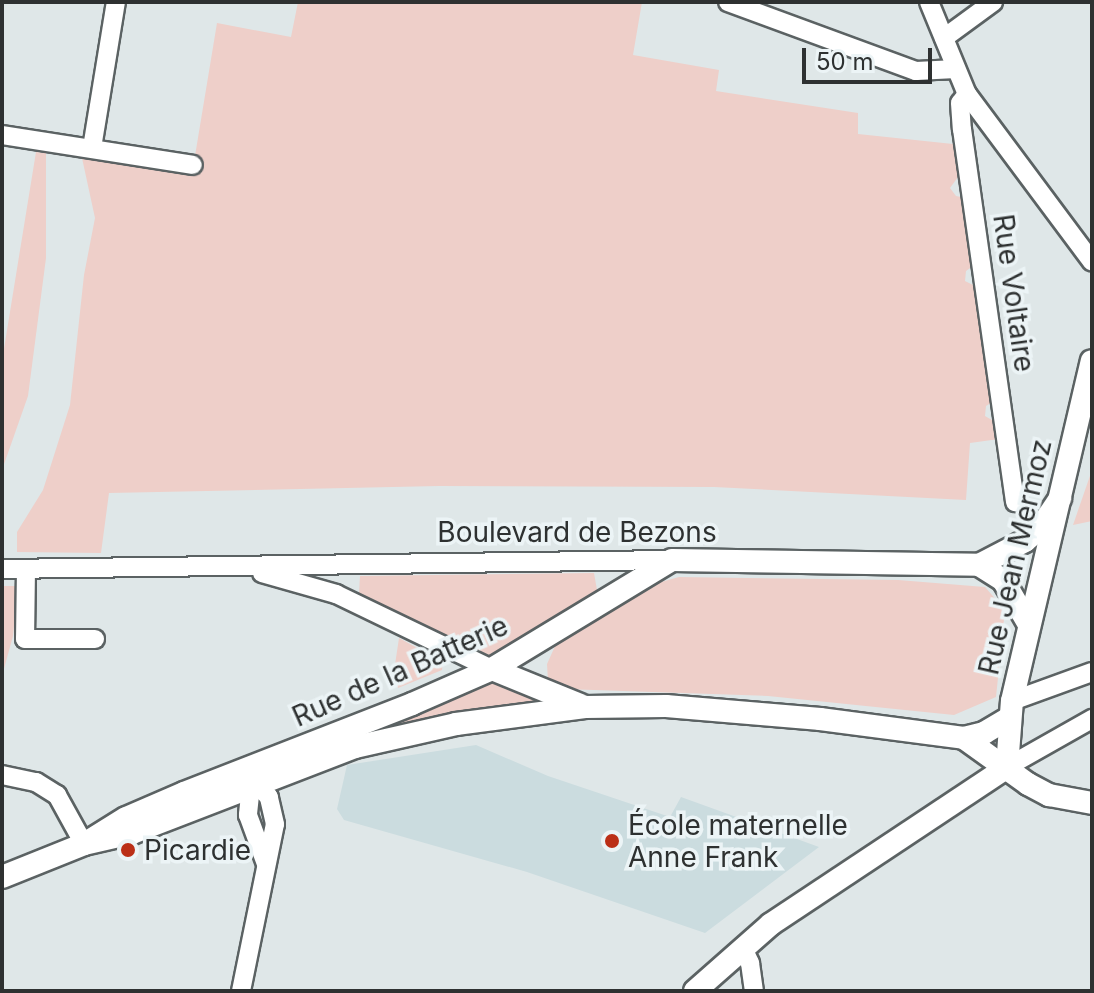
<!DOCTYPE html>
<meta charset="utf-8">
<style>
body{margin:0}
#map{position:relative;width:1094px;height:993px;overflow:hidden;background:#dfe7e8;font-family:Inter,sans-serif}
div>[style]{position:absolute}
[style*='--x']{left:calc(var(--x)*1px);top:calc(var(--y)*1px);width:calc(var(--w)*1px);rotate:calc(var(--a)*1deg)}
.built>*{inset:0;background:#cbdcdf}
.green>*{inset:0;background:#eecfc9}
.roads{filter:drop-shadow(2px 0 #5b6263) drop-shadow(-2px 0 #5b6263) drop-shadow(0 2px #5b6263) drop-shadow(0 -2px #5b6263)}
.minor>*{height:18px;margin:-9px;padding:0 9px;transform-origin:9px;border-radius:9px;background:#fff}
.major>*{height:22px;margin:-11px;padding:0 11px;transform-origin:11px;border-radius:11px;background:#fff}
.dots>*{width:22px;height:22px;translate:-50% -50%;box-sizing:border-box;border:4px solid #ecf4f6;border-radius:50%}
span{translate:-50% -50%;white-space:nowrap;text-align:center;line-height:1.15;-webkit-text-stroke:7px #ecf4f6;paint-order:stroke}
.street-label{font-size:28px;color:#2e3131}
.poi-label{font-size:28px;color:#2e3131}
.left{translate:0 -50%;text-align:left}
.frame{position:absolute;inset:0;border:4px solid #2e3131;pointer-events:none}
.scale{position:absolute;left:802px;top:48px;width:130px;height:36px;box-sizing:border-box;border:4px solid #2e3131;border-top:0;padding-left:10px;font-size:24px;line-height:28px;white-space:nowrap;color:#2e3131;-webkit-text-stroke:6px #ecf4f6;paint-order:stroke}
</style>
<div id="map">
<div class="built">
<div style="clip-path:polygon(476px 745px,548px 776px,670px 817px,681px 797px,819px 847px,705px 933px,527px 872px,344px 820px,337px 809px,347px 765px)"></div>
</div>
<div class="green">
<div style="clip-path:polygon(298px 2px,642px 2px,633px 55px,719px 70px,716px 91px,858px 113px,858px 134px,953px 144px,958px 177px,950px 188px,956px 196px,961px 197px,973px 266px,966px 271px,965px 281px,977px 287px,994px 401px,986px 406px,985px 416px,997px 423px,999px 439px,970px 443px,966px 500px,714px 487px,439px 486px,109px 493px,101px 553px,17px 552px,17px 532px,43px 490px,70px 405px,84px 275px,95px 218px,82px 158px,192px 174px,217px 23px,291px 37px)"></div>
<div style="clip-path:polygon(36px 152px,46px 153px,46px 258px,28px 396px,2px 470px,2px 361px)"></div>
<div style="clip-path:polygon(1092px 470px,1092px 521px,1073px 525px)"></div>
<div style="clip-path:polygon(594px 573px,597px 590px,491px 657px,359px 593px,360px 576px)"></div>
<div style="clip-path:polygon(679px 577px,898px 580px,985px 587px,1005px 610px,996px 697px,954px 715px,768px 696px,564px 689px,548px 681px,547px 664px,556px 644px,654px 584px)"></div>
<div style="clip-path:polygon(2px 586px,18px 586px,13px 636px,2px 676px)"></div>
<div style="clip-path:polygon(399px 638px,443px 662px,442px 670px,398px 688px,393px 678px)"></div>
<div style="clip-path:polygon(498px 680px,540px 700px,538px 704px,384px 730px,382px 727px)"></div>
</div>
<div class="roads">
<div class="minor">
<div style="--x:728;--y:2;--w:200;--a:20.2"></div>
<div style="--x:916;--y:71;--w:40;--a:-2.9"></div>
<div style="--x:929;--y:2;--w:100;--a:67.6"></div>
<div style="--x:967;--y:94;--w:209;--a:53.3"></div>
<div style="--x:944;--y:38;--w:61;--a:-36.3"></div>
<div style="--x:967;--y:94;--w:11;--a:128"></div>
<div style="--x:960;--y:103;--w:26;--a:86"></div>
<div style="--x:962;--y:129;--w:377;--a:81.9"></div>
<div style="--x:2;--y:135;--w:193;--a:8.9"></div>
<div style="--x:92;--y:148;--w:148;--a:-80.7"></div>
<div style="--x:2;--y:569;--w:670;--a:-0.77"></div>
<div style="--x:26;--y:569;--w:70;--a:90.8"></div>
<div style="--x:25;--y:639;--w:70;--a:0"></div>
<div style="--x:262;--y:573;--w:77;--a:15.8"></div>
<div style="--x:336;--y:594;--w:173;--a:25.7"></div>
<div style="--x:1012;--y:701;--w:85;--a:-19.9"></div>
<div style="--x:1007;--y:767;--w:98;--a:-29.5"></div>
<div style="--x:2;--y:775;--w:35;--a:12"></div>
<div style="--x:36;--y:782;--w:25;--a:32"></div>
<div style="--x:57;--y:795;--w:56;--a:61.1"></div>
<div style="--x:257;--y:780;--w:17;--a:115"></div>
<div style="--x:250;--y:795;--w:20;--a:96"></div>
<div style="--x:248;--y:815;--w:52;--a:69.8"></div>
<div style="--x:743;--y:948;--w:17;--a:65"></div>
<div style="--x:750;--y:963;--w:28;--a:82"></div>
<div style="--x:241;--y:991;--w:170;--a:-78.5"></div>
<div style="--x:275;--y:824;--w:28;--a:-103"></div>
<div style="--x:269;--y:797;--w:19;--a:-137"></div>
<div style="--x:255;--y:784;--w:7;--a:-172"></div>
</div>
<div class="major">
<div style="--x:979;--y:565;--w:28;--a:32"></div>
<div style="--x:1003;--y:580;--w:50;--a:59.8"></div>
<div style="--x:492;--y:669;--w:95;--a:22.2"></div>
<div style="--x:964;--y:738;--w:79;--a:35.7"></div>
<div style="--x:1028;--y:784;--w:24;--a:28"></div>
<div style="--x:1049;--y:795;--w:44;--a:10.5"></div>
<div style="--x:1007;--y:767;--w:66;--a:-85.7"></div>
<div style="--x:1012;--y:701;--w:349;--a:-76.8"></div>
<div style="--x:84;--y:844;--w:49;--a:-31.8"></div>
<div style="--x:126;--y:818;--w:63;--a:-23.3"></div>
<div style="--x:184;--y:793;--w:245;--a:-21.3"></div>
<div style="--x:412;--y:704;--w:87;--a:-23.6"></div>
<div style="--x:492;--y:669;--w:210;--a:-31.2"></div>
<div style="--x:672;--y:560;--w:307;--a:0.9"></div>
<div style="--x:979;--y:565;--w:52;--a:-27.6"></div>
<div style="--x:1025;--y:541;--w:20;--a:-41"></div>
<div style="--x:1040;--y:528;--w:36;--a:-56"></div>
<div style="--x:2;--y:877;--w:88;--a:-21.9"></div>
<div style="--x:84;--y:844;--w:49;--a:-12.9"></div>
<div style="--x:132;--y:833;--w:239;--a:-21.1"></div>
<div style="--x:355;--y:747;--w:104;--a:-12.8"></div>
<div style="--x:456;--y:724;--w:130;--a:-7.5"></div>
<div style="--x:585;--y:707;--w:81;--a:-0.7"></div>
<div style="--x:666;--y:706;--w:155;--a:4.8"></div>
<div style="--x:820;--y:719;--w:145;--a:7.5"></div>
<div style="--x:964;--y:738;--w:21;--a:-14"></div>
<div style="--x:984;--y:733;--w:29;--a:-31"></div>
<div style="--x:695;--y:991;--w:101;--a:-41.4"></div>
<div style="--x:771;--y:924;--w:283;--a:-33.6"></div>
</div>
</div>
<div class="dots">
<div style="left:612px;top:841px;background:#bb2f17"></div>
<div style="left:128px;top:850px;background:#bb2f17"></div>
</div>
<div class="street-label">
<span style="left:1014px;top:293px;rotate:82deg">Rue Voltaire</span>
<span style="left:577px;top:532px">Boulevard de Bezons</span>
<span style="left:1015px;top:557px;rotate:-77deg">Rue Jean Mermoz</span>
<span style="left:400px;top:671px;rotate:-24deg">Rue de la Batterie</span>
</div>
<div class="poi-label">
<span class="left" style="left:628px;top:841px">École maternelle<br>Anne Frank</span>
<span class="left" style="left:144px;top:850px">Picardie</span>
</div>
<div class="frame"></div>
<div class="scale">50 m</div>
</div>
